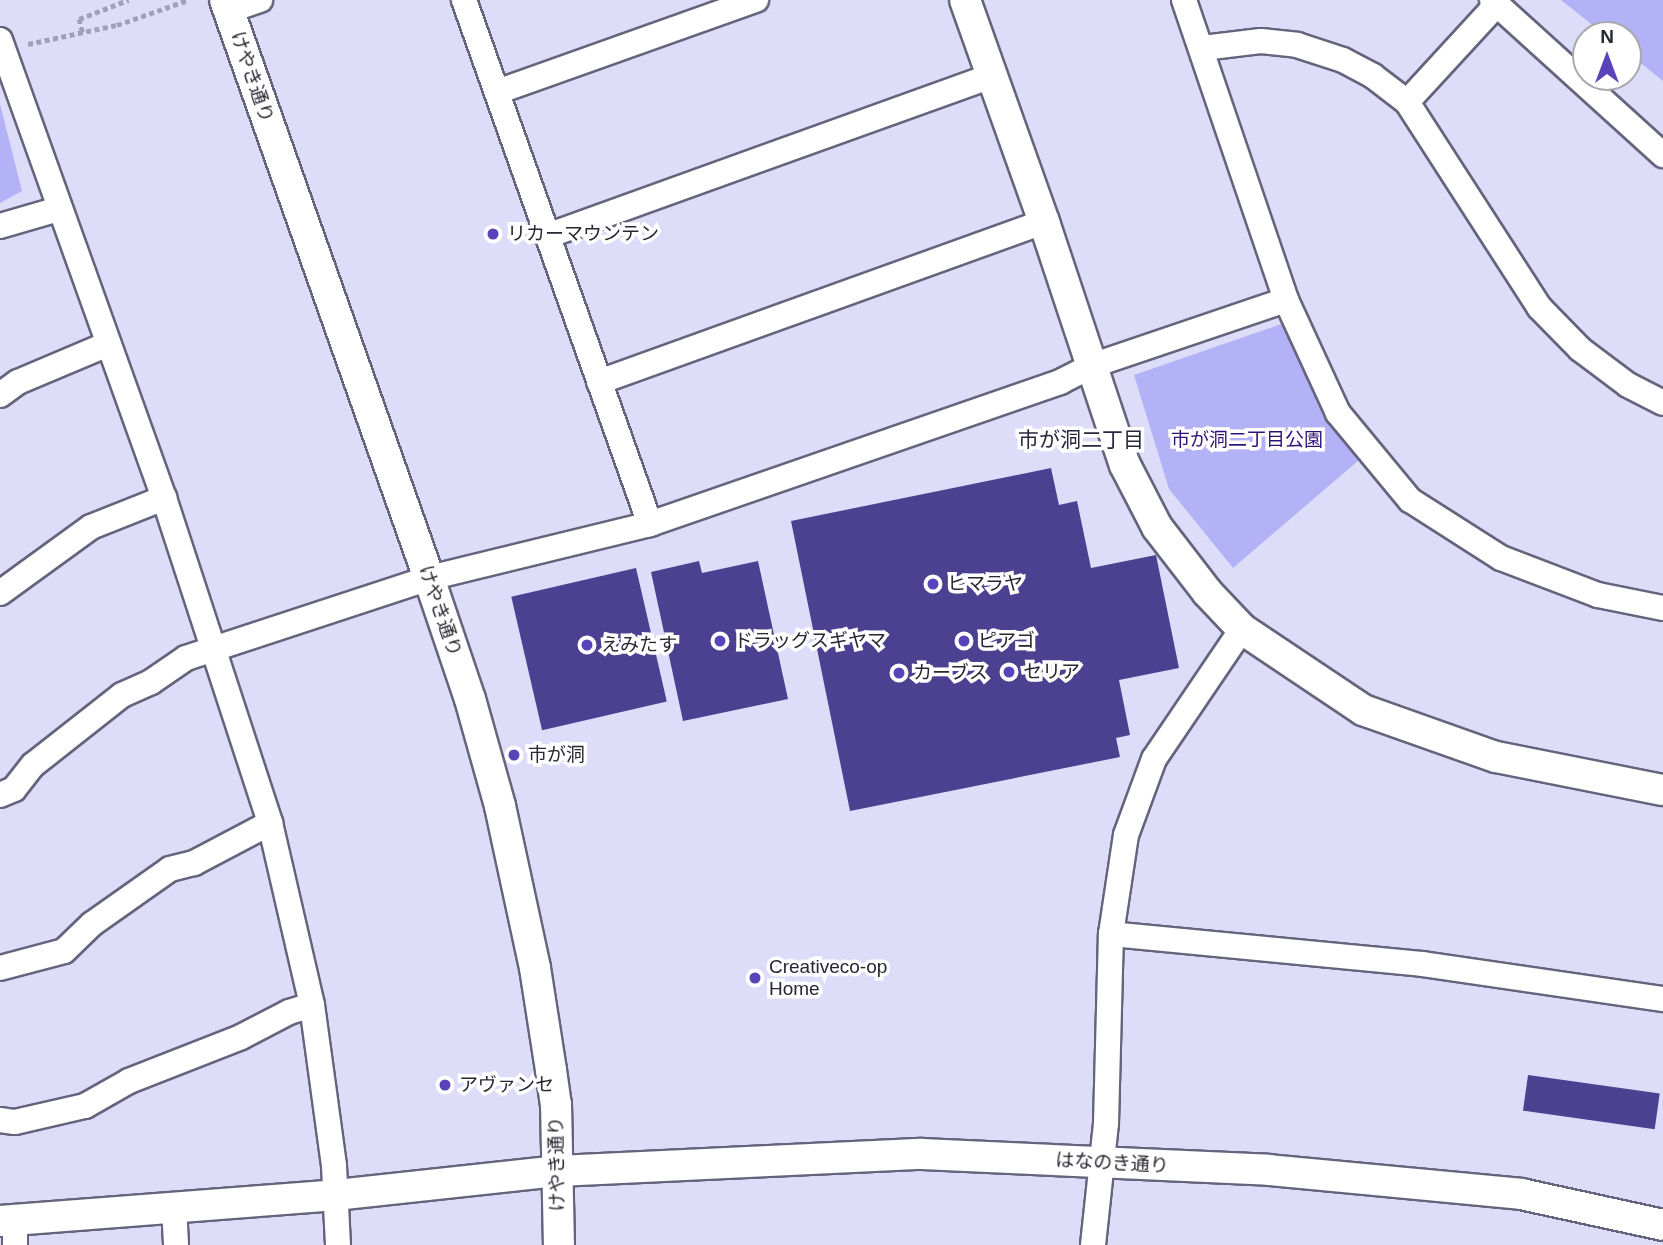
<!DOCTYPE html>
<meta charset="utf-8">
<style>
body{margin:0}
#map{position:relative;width:1663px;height:1245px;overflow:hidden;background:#ddddf9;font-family:Arial,"Noto Sans JP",sans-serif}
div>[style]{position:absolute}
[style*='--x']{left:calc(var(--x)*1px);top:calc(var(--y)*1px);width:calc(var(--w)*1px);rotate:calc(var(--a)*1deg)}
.green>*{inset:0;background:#b4b2f6}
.building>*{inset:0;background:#4b4190;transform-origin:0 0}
.path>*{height:4.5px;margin-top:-2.25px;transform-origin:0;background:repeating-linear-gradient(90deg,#a0a0b6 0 5px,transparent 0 8.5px)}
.roads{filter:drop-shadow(2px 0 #65647c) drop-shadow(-2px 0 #65647c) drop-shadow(0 2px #65647c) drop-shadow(0 -2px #65647c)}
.minor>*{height:24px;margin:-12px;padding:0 12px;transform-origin:12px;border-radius:12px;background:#fff}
.tertiary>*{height:30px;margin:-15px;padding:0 15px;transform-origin:15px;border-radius:15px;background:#fff}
.dots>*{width:19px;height:19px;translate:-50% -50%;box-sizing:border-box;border:4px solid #fff;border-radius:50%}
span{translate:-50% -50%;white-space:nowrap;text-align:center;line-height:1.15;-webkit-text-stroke:7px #fff;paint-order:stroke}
.street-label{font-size:19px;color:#272731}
.poi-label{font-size:19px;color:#272731}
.left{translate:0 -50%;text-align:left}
.park-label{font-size:19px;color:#2f1279}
.neighbourhood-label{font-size:21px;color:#28273c}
.north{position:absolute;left:1572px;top:21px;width:70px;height:70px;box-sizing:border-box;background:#fff;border:2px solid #a9a9ad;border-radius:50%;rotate:0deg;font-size:19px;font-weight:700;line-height:28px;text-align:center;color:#272731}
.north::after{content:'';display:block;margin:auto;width:24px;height:32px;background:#5843bb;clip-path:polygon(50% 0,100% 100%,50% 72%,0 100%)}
</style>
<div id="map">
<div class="green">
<div style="clip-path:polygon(1561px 0,1663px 0,1663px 81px,1628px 53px,1628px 35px,1605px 35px)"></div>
<div style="clip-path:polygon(0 104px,22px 191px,0 203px)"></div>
<div style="clip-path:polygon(1290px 321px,1366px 454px,1233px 568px,1169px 489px,1134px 375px)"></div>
</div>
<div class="building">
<div style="clip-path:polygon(1051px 468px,1059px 505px,1077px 501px,1091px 568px,1156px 555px,1179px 668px,1119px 680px,1130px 735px,1116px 738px,1120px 757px,850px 811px,791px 521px)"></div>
<div style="clip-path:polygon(699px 561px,702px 573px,758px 561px,788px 699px,683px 721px,651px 572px)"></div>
<div style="left:636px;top:568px;width:137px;height:128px;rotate:77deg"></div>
<div style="left:1528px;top:1075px;width:133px;height:36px;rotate:8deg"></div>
</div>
<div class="path">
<div style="--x:82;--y:32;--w:13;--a:-103"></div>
<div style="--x:79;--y:19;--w:53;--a:-21.2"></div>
<div style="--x:28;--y:44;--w:91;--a:-12.1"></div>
<div style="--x:117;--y:25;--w:75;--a:-19.4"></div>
</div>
<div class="roads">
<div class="minor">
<div style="--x:464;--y:0;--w:556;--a:70.46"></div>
<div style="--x:1184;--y:0;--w:317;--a:71.2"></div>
<div style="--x:1286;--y:300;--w:124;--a:65.3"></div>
<div style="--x:1338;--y:413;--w:113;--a:50.4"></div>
<div style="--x:1410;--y:500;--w:108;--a:32.5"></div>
<div style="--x:1501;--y:558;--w:104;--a:20.9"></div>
<div style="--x:1598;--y:595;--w:66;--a:11.3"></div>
<div style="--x:1492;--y:0;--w:231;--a:42.2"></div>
<div style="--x:228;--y:11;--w:34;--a:-19"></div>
<div style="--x:0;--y:40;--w:486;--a:70.3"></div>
<div style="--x:164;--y:498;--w:342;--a:71.9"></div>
<div style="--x:270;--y:823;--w:187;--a:77"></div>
<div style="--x:312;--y:1005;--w:162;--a:82.2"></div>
<div style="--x:334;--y:1166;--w:79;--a:87.1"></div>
<div style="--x:1203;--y:48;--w:58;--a:-6.9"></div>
<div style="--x:1261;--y:41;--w:36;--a:6"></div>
<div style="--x:1297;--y:45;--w:48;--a:18.1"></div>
<div style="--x:1343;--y:60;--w:34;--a:28"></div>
<div style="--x:1373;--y:76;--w:43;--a:37.4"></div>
<div style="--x:1407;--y:102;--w:244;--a:57.2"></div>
<div style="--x:1539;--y:307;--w:59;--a:45.7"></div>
<div style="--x:1580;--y:349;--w:60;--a:36.9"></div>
<div style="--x:1628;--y:385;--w:39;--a:27"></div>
<div style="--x:497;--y:92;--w:275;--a:-19.6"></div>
<div style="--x:1407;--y:102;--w:133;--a:-47.4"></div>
<div style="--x:0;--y:226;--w:61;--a:-16.1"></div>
<div style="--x:547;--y:236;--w:472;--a:-19.8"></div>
<div style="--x:599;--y:382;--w:473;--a:-19.8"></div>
<div style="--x:0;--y:395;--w:22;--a:-36"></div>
<div style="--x:18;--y:382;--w:98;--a:-22.9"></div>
<div style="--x:0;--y:593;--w:112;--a:-36"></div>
<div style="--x:91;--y:527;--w:79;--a:-21.7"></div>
<div style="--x:0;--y:795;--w:15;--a:-23"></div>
<div style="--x:14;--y:789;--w:31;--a:-52"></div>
<div style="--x:33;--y:765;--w:113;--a:-38.2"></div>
<div style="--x:122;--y:695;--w:32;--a:-24"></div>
<div style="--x:151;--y:682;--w:42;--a:-34.4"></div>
<div style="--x:186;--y:658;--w:256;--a:-18.2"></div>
<div style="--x:429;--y:578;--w:228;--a:-13.7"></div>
<div style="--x:650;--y:524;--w:434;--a:-19.1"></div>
<div style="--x:1060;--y:382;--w:35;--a:-27"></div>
<div style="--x:1091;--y:366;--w:206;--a:-18.7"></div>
<div style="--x:1111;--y:934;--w:313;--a:5.5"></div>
<div style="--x:1423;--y:964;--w:243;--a:8.3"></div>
<div style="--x:0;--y:968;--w:66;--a:-14.9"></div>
<div style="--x:64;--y:951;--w:39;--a:-44"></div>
<div style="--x:92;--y:924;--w:95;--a:-35.2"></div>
<div style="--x:170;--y:869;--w:25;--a:-14"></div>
<div style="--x:194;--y:863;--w:86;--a:-27.8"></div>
<div style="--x:0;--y:1120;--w:15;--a:8"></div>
<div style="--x:15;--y:1122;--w:72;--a:-12.9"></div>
<div style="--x:85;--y:1106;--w:51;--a:-29.6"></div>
<div style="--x:129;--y:1081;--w:120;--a:-21.4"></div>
<div style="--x:241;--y:1037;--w:54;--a:-27.5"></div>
<div style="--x:289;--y:1012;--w:24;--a:-17"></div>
<div style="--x:174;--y:1206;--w:39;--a:87"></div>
<div style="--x:15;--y:1220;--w:25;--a:90"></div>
<div style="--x:1093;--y:1245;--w:123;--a:-83.9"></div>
<div style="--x:1106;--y:1123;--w:189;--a:-88.5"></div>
<div style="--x:1111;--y:934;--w:100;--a:-81.4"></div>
<div style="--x:1126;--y:835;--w:81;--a:-69.8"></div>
<div style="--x:1154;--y:759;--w:157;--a:-55.9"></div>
</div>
<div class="tertiary">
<div style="--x:225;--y:0;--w:613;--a:70.56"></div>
<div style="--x:429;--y:578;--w:128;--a:71.3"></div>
<div style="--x:470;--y:699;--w:111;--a:74.3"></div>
<div style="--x:500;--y:806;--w:166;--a:77.8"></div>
<div style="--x:535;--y:968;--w:103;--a:81.1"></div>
<div style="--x:551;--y:1070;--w:34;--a:82"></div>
<div style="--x:556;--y:1104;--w:141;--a:88.8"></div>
<div style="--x:965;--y:0;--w:236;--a:70.4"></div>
<div style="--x:1044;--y:222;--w:256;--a:71.6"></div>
<div style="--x:1125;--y:465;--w:70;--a:62.7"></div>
<div style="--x:1157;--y:527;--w:82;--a:52.4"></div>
<div style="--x:1207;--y:592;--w:51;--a:46.6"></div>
<div style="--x:1242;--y:629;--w:146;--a:33.8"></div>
<div style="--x:1363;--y:710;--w:141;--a:19.5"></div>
<div style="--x:1496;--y:757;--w:170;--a:11.2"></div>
<div style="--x:0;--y:1221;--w:337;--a:-4.4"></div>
<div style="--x:336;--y:1195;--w:223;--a:-6.2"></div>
<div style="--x:558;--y:1171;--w:364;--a:-2.7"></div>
<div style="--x:922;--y:1154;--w:347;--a:2.6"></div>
<div style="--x:1269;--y:1170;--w:253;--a:5.4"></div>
<div style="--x:1521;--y:1194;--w:145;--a:12.3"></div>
</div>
</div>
<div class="dots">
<div style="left:493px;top:234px;background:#5843bb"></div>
<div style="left:933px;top:584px;background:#5843bb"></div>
<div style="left:720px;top:641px;background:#5843bb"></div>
<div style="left:964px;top:641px;background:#5843bb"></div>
<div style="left:587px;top:645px;background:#5843bb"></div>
<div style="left:1009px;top:672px;background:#5843bb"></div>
<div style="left:899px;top:673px;background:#5843bb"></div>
<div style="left:514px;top:755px;background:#5843bb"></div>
<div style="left:755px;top:978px;background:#5843bb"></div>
<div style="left:445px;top:1085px;background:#5843bb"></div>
</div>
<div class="street-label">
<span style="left:252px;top:77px;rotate:71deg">けやき通り</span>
<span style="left:440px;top:611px;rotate:71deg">けやき通り</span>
<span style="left:1112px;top:1163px;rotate:3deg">はなのき通り</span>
<span style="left:557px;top:1164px;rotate:-91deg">けやき通り</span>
</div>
<div class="poi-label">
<span class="left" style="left:507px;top:234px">リカーマウンテン</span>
<span class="left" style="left:947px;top:584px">ヒマラヤ</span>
<span class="left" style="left:734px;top:641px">ドラッグスギヤマ</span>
<span class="left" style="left:978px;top:641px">ピアゴ</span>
<span class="left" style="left:601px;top:645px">えみたす</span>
<span class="left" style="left:1023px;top:672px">セリア</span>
<span class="left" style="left:913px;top:673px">カーブス</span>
<span class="left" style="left:528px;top:755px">市が洞</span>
<span class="left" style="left:769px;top:978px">Creativeco-op<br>Home</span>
<span class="left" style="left:459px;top:1085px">アヴァンセ</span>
</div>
<div class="park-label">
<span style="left:1247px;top:440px">市が洞二丁目公園</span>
</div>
<div class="neighbourhood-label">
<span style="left:1081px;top:440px">市が洞二丁目</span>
</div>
<div class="north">N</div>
</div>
